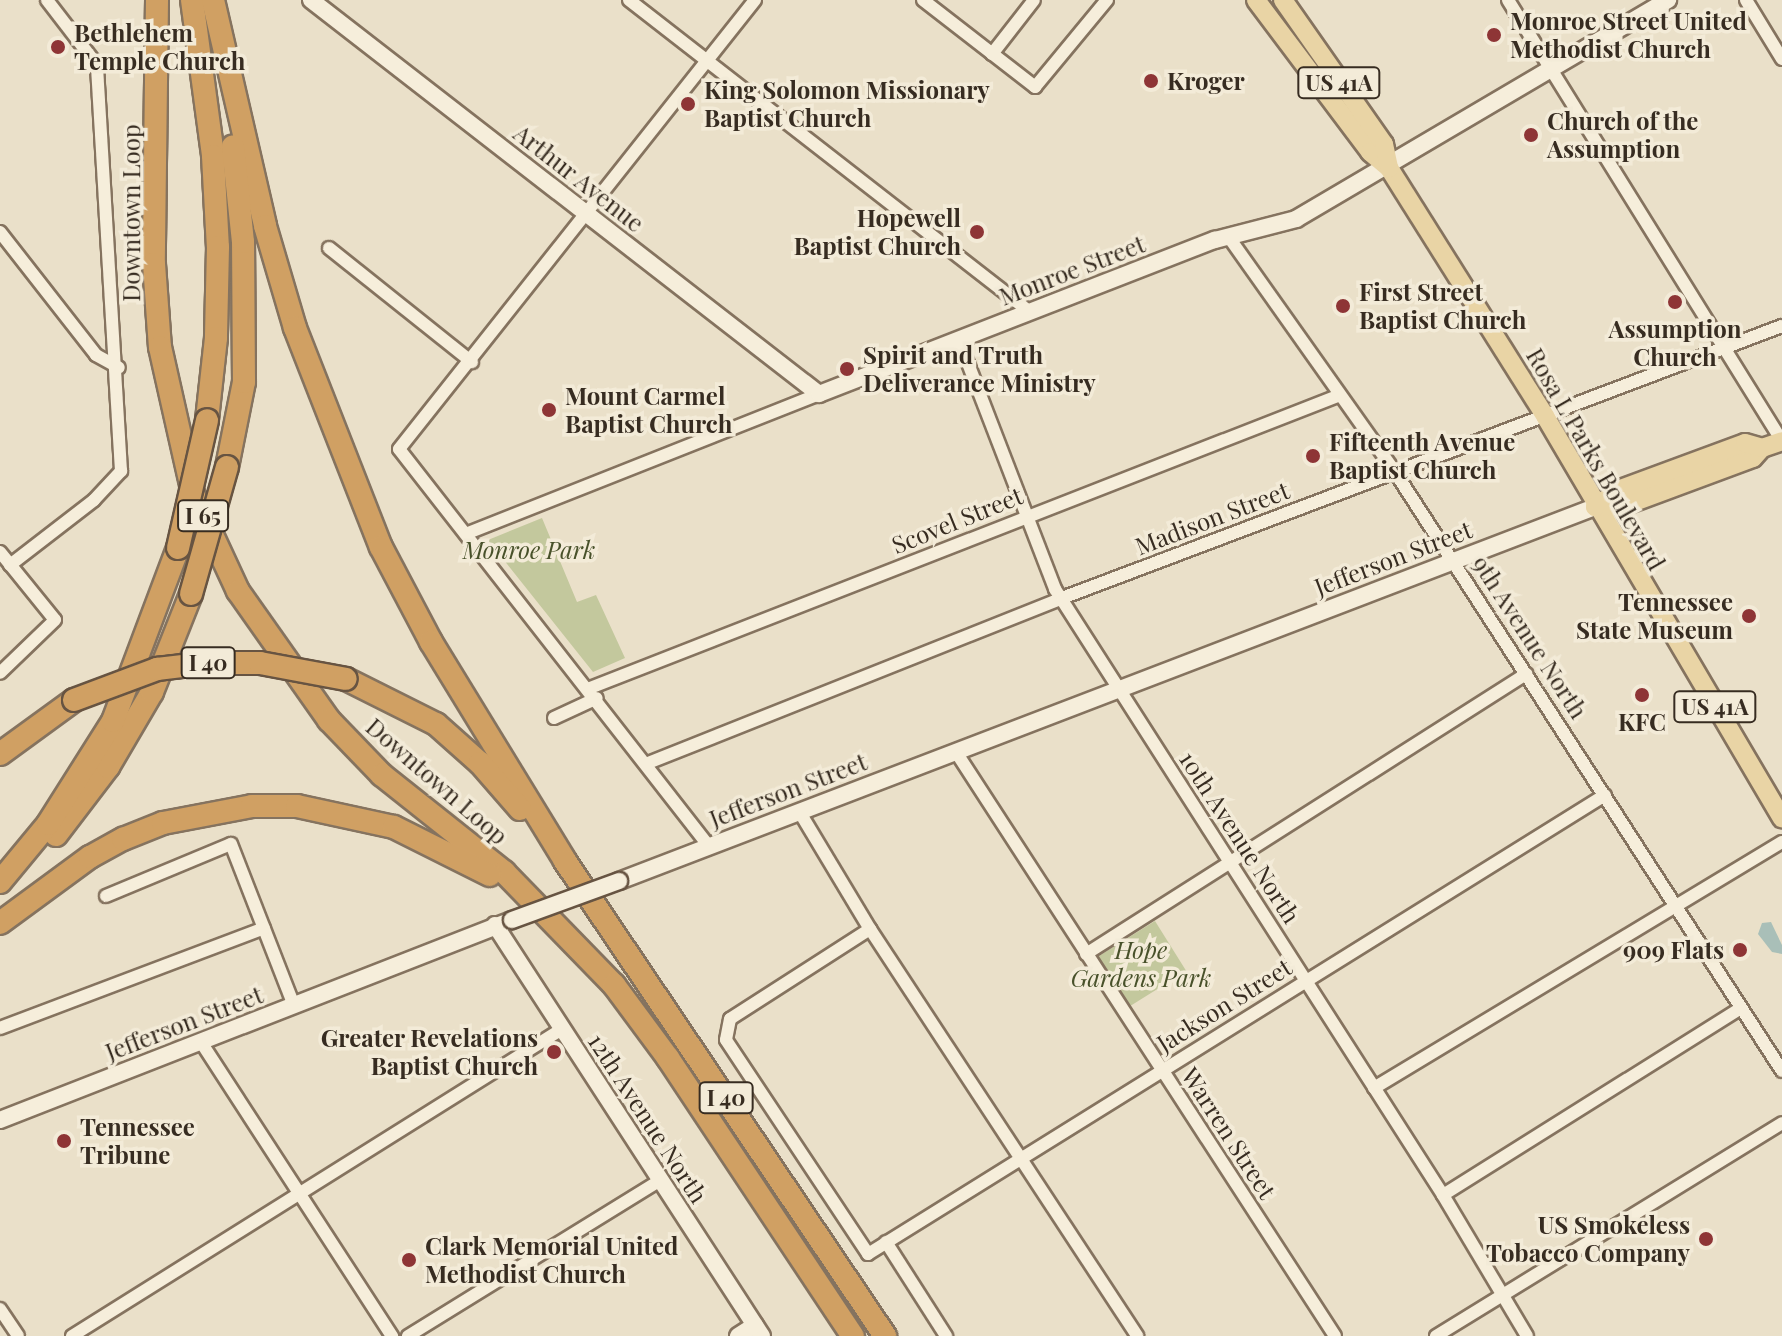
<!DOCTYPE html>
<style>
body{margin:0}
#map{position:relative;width:1782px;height:1336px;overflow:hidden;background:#eae0c9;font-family:"Playfair Display",serif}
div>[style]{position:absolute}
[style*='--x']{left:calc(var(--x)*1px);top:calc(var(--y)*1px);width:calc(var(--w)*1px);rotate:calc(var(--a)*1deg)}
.green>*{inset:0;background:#c3c89d;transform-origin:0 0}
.water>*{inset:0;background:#a9bfb8}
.roads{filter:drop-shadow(2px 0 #85735f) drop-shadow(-2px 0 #85735f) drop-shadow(0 2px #85735f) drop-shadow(0 -2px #85735f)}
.street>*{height:12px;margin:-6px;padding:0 6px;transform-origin:6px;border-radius:6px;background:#f6eedb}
.secondary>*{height:16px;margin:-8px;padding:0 8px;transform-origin:8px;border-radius:8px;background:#f6eedb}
.primary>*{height:18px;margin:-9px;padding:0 9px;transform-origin:9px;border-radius:9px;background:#e9d4a5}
.highway>*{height:22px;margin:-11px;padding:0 11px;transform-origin:11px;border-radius:11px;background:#d0a063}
.bridges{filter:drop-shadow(2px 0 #675442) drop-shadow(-2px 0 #675442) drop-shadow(0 2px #675442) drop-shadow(0 -2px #675442)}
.secondary-bridge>*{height:16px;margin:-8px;padding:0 8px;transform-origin:8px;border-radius:8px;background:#f6eedb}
.highway-bridge>*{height:22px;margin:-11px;padding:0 11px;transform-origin:11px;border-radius:11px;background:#d0a063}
.dots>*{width:22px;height:22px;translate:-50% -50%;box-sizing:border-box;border:4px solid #f3ebd8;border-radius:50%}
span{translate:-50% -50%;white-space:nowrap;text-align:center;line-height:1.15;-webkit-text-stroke:7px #f3ebd8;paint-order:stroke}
.shield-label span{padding:2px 6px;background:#f3ebd8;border:2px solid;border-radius:6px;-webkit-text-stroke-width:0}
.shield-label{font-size:22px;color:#372c21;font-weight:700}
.poi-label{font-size:24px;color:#372c21;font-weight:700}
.left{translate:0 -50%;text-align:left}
.right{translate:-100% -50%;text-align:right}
.street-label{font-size:24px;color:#372c21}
.park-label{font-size:24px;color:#48512a;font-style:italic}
</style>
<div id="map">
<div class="green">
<div style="clip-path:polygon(542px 518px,577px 602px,596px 595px,625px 658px,593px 672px,488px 540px)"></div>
<div style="left:1155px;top:921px;width:59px;height:68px;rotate:58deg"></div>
</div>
<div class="water">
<div style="clip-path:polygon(1771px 922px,1782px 945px,1782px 954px,1772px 952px,1758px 934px,1762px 923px)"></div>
</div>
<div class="roads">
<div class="street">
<div style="--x:629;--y:0;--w:508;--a:37.88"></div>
<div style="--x:923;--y:0;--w:142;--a:37.8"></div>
<div style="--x:1035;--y:87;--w:113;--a:-50.4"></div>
<div style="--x:1508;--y:0;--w:519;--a:58.15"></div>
<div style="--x:1746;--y:0;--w:69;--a:58.6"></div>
<div style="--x:992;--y:54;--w:68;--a:-52.1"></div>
<div style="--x:0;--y:232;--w:156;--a:52"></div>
<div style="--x:96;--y:355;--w:26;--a:29"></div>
<div style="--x:1228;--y:236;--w:289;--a:54.7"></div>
<div style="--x:1395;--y:472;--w:713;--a:57.13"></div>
<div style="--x:329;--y:248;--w:183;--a:38.6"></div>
<div style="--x:959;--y:340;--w:267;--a:68.9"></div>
<div style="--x:1055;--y:589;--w:720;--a:57.37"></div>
<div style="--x:1443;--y:1195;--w:164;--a:59.2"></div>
<div style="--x:468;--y:533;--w:378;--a:-21.6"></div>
<div style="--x:0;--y:552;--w:87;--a:51"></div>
<div style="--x:55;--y:620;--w:76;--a:136.1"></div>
<div style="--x:10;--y:565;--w:106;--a:-37.7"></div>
<div style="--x:94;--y:500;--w:40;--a:-47"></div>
<div style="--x:121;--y:471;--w:407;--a:-93.4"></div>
<div style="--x:97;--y:65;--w:82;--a:-127.6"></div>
<div style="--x:590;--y:688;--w:805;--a:-21.34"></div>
<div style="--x:554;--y:718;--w:47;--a:-24.9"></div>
<div style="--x:956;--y:752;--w:696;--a:57.02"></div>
<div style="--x:648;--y:763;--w:446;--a:-21.7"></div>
<div style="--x:1062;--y:598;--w:770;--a:-20.7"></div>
<div style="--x:799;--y:811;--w:138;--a:59"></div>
<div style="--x:870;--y:929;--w:487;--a:56.7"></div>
<div style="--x:708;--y:845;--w:502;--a:-127.97"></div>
<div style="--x:399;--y:449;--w:573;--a:-51.59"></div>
<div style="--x:106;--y:896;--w:135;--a:-22.6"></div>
<div style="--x:231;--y:844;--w:174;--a:68.7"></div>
<div style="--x:870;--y:929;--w:166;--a:147.3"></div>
<div style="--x:730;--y:1019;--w:21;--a:101"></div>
<div style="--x:726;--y:1040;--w:257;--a:56.4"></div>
<div style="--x:868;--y:1254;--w:868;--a:-31.91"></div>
<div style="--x:1086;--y:954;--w:522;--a:-32.47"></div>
<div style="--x:0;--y:1028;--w:282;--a:-20.7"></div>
<div style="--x:201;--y:1042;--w:351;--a:57"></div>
<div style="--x:1374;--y:1088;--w:476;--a:-31.1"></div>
<div style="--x:1443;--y:1195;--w:350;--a:-32.1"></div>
<div style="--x:886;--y:1242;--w:112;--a:57.4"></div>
<div style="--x:0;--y:1309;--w:32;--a:56"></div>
<div style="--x:72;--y:1336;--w:578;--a:-32.07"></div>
<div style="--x:408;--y:1336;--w:295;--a:-31.7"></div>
<div style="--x:1436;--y:1336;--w:406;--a:-31.6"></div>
</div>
<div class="secondary">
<div style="--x:311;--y:0;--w:643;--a:37.8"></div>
<div style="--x:819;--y:394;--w:425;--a:-21.3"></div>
<div style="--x:1215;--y:240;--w:84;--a:-14.5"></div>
<div style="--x:1296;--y:219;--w:432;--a:-30.5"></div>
<div style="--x:619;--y:881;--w:1045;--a:-20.97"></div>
<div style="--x:495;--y:925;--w:490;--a:57"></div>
<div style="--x:0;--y:1120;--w:550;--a:-21.34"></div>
<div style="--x:738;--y:1336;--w:20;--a:-33"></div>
</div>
<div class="primary">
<div style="--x:1256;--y:0;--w:190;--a:53.1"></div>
<div style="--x:1370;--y:152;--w:25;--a:40"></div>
<div style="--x:1389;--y:168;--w:293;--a:57.8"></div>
<div style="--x:1545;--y:416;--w:467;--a:59.5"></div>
<div style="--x:1283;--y:0;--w:176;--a:55"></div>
<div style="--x:1384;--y:144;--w:25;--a:78"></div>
<div style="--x:1595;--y:507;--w:31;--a:-4"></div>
<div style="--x:1626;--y:505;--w:135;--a:-20.3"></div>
<div style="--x:1753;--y:458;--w:13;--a:-48"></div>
<div style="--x:1762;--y:448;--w:21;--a:-19"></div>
<div style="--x:1595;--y:507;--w:29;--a:-36"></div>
<div style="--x:1618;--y:490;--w:135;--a:-20.3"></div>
<div style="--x:1745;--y:443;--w:18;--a:16"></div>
</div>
<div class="highway">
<div style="--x:157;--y:0;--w:264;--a:90.7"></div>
<div style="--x:154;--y:264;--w:83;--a:85.9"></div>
<div style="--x:160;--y:347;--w:151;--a:77.3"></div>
<div style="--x:193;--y:494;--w:107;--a:65.1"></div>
<div style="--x:238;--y:591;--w:158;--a:54.8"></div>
<div style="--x:329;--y:720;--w:76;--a:46.1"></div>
<div style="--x:382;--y:775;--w:156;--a:38.5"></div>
<div style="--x:504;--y:872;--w:158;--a:45.8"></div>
<div style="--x:614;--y:985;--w:91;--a:53.5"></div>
<div style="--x:668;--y:1058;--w:334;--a:56.4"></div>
<div style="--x:192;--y:0;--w:157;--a:82.3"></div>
<div style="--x:213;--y:156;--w:91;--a:86.9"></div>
<div style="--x:218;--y:247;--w:91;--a:91.3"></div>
<div style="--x:216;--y:338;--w:82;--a:96.3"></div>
<div style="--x:213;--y:0;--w:232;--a:77"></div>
<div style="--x:265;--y:226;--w:106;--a:73.6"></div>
<div style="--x:295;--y:328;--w:235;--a:68.6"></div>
<div style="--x:381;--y:547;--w:107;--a:62.2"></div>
<div style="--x:431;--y:642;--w:257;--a:58.5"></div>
<div style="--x:565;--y:861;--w:573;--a:56.03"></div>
<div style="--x:227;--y:467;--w:87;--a:-78.7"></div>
<div style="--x:244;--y:382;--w:140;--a:-90.4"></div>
<div style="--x:243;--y:242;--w:96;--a:-96"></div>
<div style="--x:346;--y:679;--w:101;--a:26.6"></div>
<div style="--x:436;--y:724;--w:59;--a:41.6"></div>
<div style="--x:480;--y:763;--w:61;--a:49"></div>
<div style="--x:0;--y:754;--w:92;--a:-36.1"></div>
<div style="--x:56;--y:835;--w:86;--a:-52.6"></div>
<div style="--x:108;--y:767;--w:87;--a:-59.6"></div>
<div style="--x:152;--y:692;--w:105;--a:-68.3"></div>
<div style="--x:0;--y:882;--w:75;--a:-50.4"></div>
<div style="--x:48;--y:824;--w:122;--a:-57.7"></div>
<div style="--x:113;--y:721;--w:185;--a:-69.4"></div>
<div style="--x:0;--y:923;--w:112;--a:-36.3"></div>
<div style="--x:90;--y:857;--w:38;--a:-29"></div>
<div style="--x:123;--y:839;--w:43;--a:-21.8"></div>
<div style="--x:163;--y:823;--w:91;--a:-10.8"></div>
<div style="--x:252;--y:806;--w:45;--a:0"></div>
<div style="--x:297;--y:806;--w:99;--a:12.2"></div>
<div style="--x:394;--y:827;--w:107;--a:26.6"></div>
</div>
</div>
<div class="bridges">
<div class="secondary-bridge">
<div style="--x:512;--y:920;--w:114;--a:-20"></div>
</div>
<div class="highway-bridge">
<div style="--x:178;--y:548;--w:131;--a:-77.2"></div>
<div style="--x:191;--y:594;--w:132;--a:-74.2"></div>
<div style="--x:74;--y:700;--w:89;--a:-20.5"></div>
<div style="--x:157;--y:669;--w:50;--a:-6.8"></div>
<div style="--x:207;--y:663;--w:53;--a:0"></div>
<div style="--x:260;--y:663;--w:87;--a:10.5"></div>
</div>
</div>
<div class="dots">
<div style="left:1494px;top:35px;background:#8e3536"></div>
<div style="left:58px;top:47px;background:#8e3536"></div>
<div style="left:1151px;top:81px;background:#8e3536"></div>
<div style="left:688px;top:104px;background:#8e3536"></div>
<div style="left:1531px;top:135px;background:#8e3536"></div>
<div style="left:977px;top:232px;background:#8e3536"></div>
<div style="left:1675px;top:302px;background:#8e3536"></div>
<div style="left:1343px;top:306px;background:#8e3536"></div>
<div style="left:847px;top:369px;background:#8e3536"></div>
<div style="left:549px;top:410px;background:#8e3536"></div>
<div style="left:1313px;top:456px;background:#8e3536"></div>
<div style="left:1749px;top:616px;background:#8e3536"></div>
<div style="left:1642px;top:695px;background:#8e3536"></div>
<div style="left:1740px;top:950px;background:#8e3536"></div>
<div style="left:554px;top:1052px;background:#8e3536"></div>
<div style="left:64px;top:1141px;background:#8e3536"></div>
<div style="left:1706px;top:1239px;background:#8e3536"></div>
<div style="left:409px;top:1260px;background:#8e3536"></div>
</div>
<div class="shield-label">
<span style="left:1339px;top:83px">US 41A</span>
<span style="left:203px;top:516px">I 65</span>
<span style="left:208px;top:663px">I 40</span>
<span style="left:1715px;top:707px">US 41A</span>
<span style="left:726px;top:1098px">I 40</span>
</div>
<div class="poi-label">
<span class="left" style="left:1510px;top:35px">Monroe Street United<br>Methodist Church</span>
<span class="left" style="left:74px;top:47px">Bethlehem<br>Temple Church</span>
<span class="left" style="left:1167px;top:81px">Kroger</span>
<span class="left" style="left:704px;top:104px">King Solomon Missionary<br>Baptist Church</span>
<span class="left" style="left:1547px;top:135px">Church of the<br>Assumption</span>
<span class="right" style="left:961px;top:232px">Hopewell<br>Baptist Church</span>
<span class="left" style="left:1359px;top:306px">First Street<br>Baptist Church</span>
<span style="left:1675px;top:343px">Assumption<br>Church</span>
<span class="left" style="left:863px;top:369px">Spirit and Truth<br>Deliverance Ministry</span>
<span class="left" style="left:565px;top:410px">Mount Carmel<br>Baptist Church</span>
<span class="left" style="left:1329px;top:456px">Fifteenth Avenue<br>Baptist Church</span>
<span class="right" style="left:1733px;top:616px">Tennessee<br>State Museum</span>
<span style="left:1642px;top:722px">KFC</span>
<span class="right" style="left:1724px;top:950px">909 Flats</span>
<span class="right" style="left:538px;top:1052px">Greater Revelations<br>Baptist Church</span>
<span class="left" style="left:80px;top:1141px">Tennessee<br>Tribune</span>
<span class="right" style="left:1690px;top:1239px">US Smokeless<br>Tobacco Company</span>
<span class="left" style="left:425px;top:1260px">Clark Memorial United<br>Methodist Church</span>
</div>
<div class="street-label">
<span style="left:579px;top:178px;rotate:38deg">Arthur Avenue</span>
<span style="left:131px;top:213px;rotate:-90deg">Downtown Loop</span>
<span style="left:1072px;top:270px;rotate:-21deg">Monroe Street</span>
<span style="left:1596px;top:459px;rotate:60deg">Rosa L Parks Boulevard</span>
<span style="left:1212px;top:518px;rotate:-21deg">Madison Street</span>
<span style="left:957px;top:520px;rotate:-22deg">Scovel Street</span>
<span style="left:1393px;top:558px;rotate:-21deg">Jefferson Street</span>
<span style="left:1530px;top:637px;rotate:57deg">9th Avenue North</span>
<span style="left:437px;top:781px;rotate:41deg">Downtown Loop</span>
<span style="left:788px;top:790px;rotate:-21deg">Jefferson Street</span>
<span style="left:1240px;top:837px;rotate:57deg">10th Avenue North</span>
<span style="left:1224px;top:1005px;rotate:-32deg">Jackson Street</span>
<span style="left:184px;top:1023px;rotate:-21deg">Jefferson Street</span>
<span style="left:648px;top:1118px;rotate:57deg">12th Avenue North</span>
<span style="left:1229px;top:1133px;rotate:57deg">Warren Street</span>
</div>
<div class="park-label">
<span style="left:529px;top:550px">Monroe Park</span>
<span style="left:1141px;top:964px">Hope<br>Gardens Park</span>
</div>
</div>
